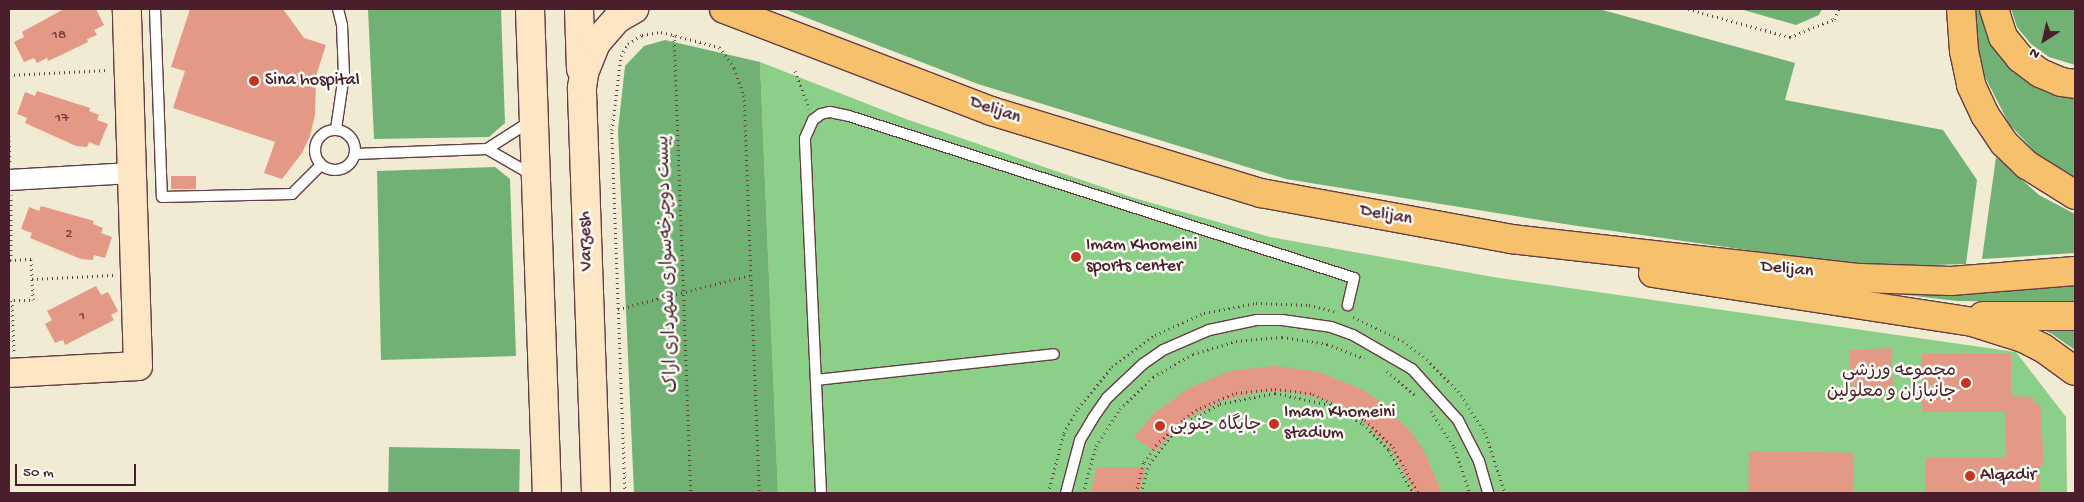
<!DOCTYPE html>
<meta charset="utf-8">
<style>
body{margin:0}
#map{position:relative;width:2084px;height:502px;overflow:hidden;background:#f2ebd4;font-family:"Gochi Hand","Playpen Sans Arabic",sans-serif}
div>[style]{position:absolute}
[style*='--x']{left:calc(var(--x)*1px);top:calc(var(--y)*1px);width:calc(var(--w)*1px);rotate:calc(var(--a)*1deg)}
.green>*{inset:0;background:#8ccf88}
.forest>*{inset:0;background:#71b274;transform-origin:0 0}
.building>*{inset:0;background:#e39985;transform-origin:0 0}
.path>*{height:3px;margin-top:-1.5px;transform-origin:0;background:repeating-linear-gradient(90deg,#633e44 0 1px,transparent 0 5px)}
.roads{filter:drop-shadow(1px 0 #633e44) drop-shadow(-1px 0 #633e44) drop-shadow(0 1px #633e44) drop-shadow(0 -1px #633e44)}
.lane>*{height:10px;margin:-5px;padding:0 5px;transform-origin:5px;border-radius:5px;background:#fff}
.lane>.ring{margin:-5px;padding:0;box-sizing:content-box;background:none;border:10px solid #fff;border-radius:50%}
.street>*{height:20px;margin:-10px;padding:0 10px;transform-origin:10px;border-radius:10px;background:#fff}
.secondary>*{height:28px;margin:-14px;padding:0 14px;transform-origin:14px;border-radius:14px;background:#fce6c4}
.primary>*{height:28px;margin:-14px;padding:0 14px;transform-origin:14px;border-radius:14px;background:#f7c06c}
.dots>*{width:14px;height:14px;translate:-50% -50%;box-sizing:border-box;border:2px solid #fdfcf7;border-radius:50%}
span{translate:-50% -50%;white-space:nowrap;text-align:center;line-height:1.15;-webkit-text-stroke:5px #fdfcf7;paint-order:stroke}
.number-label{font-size:15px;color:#703e42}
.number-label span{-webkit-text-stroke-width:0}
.poi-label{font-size:18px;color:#4a1f2b}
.left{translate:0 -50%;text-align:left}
.right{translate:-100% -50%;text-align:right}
.street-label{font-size:18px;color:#4a1f2b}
.frame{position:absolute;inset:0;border:10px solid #4a1f2b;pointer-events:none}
.north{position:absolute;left:2019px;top:15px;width:50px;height:50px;-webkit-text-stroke:4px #fdfcf7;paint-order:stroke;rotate:215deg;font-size:14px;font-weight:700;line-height:20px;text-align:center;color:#4a1f2b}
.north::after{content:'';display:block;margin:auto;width:18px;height:22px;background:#4a1f2b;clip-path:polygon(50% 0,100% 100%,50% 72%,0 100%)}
.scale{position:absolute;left:15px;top:464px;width:121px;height:22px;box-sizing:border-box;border:2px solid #4a1f2b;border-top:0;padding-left:6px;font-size:15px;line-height:18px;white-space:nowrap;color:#4a1f2b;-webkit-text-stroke:4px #fdfcf7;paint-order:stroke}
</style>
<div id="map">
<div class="green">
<div style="clip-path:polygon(760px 62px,906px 119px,1131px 197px,1270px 237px,1499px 278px,2016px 352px,2066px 417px,2067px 493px,778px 493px)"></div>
</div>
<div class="forest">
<div style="clip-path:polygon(368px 9px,501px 9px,505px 123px,489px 137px,374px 139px)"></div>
<div style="clip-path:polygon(784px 9px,1599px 9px,1795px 63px,1785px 100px,1943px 130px,1977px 180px,1966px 264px,1897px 266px,1809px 259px,1571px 225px,1286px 179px,978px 84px)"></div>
<div style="clip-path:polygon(1740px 9px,1822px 9px,1819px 15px,1796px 25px)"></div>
<div style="clip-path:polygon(1975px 9px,1980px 9px,1990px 44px,2010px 68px,2033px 86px,2057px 96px,2075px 99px,2075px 181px,2040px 157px,2009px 124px,1981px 69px)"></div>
<div style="clip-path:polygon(2011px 9px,2075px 9px,2075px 65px,2049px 57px,2031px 44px,2017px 27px)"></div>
<div style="clip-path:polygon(665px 40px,760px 62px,778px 493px,634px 493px,618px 130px,625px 66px,644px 46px)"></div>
<div style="clip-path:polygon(1996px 157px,2039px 195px,2075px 214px,2075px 253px,1982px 259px)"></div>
<div style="clip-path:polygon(495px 167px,510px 179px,516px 356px,381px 360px,377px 171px)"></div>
<div style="clip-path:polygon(2075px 281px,2075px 302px,1957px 301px,1906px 295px,1907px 290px)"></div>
<div style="clip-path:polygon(2022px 320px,2075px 321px,2075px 350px,2052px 334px)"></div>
<div style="left:389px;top:447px;width:131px;height:46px;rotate:1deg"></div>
</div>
<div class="building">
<div style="clip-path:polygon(64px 9px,96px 9px,104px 25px,94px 30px,97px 35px,87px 39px,88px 42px,61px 55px,48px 61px,47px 58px,37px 63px,34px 58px,24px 62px,14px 42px,24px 37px,22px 32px)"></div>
<div style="clip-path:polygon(190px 9px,283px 9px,304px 38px,326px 45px,316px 76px,315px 115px,310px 136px,302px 153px,282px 179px,264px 173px,275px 142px,173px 108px,185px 71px,171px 67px)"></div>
<div style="clip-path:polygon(37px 91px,90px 108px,89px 111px,99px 115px,97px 120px,108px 124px,99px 146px,89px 142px,87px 147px,76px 146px,25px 123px,27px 118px,17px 114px,25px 92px,35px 96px)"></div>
<div style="left:196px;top:176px;width:13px;height:25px;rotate:90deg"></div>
<div style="clip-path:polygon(41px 206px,94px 221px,93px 224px,103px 228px,101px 233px,112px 237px,105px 258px,94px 255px,93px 260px,81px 259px,30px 238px,32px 233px,21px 229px,29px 207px,39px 211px)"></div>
<div style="clip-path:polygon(96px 286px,101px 295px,108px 292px,118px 311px,111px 315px,114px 320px,65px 345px,63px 340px,55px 343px,45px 324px,52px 320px,47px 311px)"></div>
<div style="left:1891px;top:348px;width:41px;height:42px;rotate:87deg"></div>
<div style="clip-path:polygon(1922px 353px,2011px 353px,2011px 396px,2033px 397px,2034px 403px,2040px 403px,2044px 465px,2040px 465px,2040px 493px,1925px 493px,1925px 458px,2006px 457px,2005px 412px,1922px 412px)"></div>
<div style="clip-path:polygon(1275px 366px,1319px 372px,1361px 389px,1380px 401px,1412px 433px,1424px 451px,1442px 493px,1415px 493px,1391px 449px,1364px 422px,1331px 402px,1294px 392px,1256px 392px,1219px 402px,1185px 420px,1155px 452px,1134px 437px,1153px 414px,1189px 388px,1230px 371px)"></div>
<div style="left:1749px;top:451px;width:105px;height:42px;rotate:1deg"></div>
<div style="clip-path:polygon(1097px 467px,1146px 467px,1139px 493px,1090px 493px)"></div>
</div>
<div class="path">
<div style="--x:1688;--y:9;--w:106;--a:15.4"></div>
<div style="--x:1790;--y:37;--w:48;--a:-22.2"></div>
<div style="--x:1834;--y:19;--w:11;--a:-63"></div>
<div style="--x:674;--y:35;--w:458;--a:87.9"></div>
<div style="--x:795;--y:71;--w:40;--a:69"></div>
<div style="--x:9;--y:75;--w:99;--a:-2.9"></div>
<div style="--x:9;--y:136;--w:28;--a:88"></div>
<div style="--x:11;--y:260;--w:65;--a:-90"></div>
<div style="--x:32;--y:279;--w:82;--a:-2.8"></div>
<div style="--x:9;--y:300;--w:24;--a:0"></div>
<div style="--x:33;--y:300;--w:41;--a:-92.8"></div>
<div style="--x:31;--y:259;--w:22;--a:177"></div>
<div style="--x:12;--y:300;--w:52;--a:87.8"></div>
<div style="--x:618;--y:309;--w:137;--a:-14.3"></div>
<div style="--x:1353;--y:317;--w:55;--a:25.6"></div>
<div style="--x:1403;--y:341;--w:25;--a:37"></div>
<div style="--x:1423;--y:356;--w:49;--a:45"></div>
<div style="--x:1458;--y:391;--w:49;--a:56.6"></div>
<div style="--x:1485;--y:432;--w:64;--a:71.8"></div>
<div style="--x:1387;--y:371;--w:38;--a:41"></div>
<div style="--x:1431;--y:411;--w:43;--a:57.4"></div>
<div style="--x:1454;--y:447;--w:49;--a:70.8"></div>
<div style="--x:625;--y:493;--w:363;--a:-92.1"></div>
<div style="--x:612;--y:130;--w:75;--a:-83.1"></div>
<div style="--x:621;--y:56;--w:14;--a:-60"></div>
<div style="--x:628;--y:44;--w:17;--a:-33"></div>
<div style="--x:642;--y:35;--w:19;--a:-9"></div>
<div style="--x:661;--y:32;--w:60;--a:14.5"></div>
<div style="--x:719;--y:47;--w:26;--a:54"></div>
<div style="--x:734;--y:68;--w:29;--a:70"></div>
<div style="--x:744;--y:95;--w:398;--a:87.8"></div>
<div style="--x:1048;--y:493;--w:62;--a:-75.1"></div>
<div style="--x:1064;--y:433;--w:29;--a:-61"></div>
<div style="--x:1078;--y:408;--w:53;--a:-50.3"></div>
<div style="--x:1112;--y:367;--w:54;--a:-36.7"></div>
<div style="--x:1155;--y:335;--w:54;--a:-24.2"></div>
<div style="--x:1204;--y:313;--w:53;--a:-10.9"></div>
<div style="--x:1256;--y:303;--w:53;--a:2.2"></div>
<div style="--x:1309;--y:305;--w:30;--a:14"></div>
<div style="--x:1083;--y:493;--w:49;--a:-74.5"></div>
<div style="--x:1096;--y:446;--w:44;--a:-57"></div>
<div style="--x:1120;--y:409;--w:46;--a:-44.1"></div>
<div style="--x:1153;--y:377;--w:46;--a:-29.9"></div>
<div style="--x:1193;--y:354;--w:45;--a:-16.8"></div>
<div style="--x:1236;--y:341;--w:46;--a:-5"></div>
<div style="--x:1282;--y:337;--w:46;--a:8.8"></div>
<div style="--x:1327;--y:344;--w:40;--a:21"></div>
<div style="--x:1136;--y:493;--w:32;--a:-76"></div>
<div style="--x:1144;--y:462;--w:21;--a:-55"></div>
<div style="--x:1156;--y:445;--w:38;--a:-43"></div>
<div style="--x:1184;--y:419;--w:19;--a:-35"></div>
<div style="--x:1200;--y:408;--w:39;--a:-23"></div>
<div style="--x:1236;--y:393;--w:39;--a:-6"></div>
<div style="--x:1275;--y:389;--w:38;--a:7"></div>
<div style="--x:1313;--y:394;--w:58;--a:26.6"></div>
<div style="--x:1365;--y:420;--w:39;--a:44"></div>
<div style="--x:1393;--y:447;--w:52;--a:61.5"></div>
<div style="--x:1141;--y:493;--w:30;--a:-75"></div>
<div style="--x:1149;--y:464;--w:37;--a:-52"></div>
<div style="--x:1172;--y:435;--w:20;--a:-41"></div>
<div style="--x:1187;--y:422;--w:38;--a:-29"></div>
<div style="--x:1220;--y:404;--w:56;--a:-11.3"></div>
<div style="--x:1275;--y:393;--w:56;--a:12.3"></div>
<div style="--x:1330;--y:405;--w:38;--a:30"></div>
<div style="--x:1363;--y:424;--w:37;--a:45"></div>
<div style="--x:1389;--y:450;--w:49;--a:60.8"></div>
</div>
<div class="roads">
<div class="lane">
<div style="--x:155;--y:9;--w:188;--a:87.9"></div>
<div style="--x:162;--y:197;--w:130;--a:-1.3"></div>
<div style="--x:292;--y:194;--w:41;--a:-45"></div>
<div style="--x:336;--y:129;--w:55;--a:-81.6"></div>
<div style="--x:344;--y:75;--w:50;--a:-92.3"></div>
<div style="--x:342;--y:25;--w:16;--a:-104"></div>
<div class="ring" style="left:315px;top:130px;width:30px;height:30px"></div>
<div style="--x:487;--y:149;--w:54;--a:29.9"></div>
<div style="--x:355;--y:154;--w:132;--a:-2.2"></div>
<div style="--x:487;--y:149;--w:52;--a:-32.5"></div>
<div style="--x:816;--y:380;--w:239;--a:-6.2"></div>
<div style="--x:821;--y:493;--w:355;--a:-92.6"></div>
<div style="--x:805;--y:138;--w:20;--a:-66"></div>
<div style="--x:813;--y:120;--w:10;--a:-37"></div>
<div style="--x:821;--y:114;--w:9;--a:-13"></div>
<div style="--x:830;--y:112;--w:19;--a:12"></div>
<div style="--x:849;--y:116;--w:530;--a:17.79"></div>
<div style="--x:1354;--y:278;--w:28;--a:103"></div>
<div style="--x:1066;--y:493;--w:55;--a:-75.2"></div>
<div style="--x:1080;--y:440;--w:26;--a:-59"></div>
<div style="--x:1093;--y:418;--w:24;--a:-55"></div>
<div style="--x:1107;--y:398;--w:50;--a:-43.4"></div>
<div style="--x:1143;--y:364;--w:24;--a:-35"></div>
<div style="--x:1163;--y:350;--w:50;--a:-23.5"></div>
<div style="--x:1209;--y:330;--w:49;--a:-11.8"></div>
<div style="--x:1257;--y:320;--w:25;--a:0"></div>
<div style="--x:1282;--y:320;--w:49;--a:8.1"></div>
<div style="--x:1331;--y:327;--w:23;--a:20"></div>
<div style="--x:1353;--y:335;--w:68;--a:30"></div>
<div style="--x:1412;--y:369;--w:69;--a:48"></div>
<div style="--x:1458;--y:420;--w:46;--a:62.9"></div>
<div style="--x:1479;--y:461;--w:33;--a:74"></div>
</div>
<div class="street">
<div style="--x:9;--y:180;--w:123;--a:-3.3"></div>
</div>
<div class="secondary">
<div style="--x:530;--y:9;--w:484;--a:88"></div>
<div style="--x:579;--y:9;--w:60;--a:88.1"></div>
<div style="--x:9;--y:373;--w:129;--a:-3.1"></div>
<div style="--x:138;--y:366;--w:357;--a:-91.8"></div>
<div style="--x:596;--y:493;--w:405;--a:-92"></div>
<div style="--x:582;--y:88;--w:15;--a:-82"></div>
<div style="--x:584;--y:73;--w:32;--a:-68"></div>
<div style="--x:596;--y:43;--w:32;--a:-49"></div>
<div style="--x:617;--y:19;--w:20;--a:-30"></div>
</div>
<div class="primary">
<div style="--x:724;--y:9;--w:286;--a:20.9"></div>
<div style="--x:991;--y:111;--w:282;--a:16.9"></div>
<div style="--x:1261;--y:193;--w:254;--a:10.4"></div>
<div style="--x:1511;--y:239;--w:351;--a:6.4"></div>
<div style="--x:1860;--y:278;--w:91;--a:1.9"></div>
<div style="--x:1951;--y:281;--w:124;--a:-4.6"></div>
<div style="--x:1961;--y:9;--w:42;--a:85.9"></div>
<div style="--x:1964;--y:51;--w:35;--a:78"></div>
<div style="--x:1971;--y:85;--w:33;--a:65"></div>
<div style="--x:1985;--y:115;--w:34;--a:56"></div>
<div style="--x:2004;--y:143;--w:32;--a:44"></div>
<div style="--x:2027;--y:165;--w:57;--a:32"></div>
<div style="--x:1994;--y:9;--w:29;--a:72"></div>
<div style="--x:2003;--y:37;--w:27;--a:51"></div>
<div style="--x:2020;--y:58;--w:25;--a:37"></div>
<div style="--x:2040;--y:73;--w:23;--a:23"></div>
<div style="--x:2061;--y:82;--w:14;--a:8"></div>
<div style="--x:1653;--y:273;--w:323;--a:8.7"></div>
<div style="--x:1972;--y:322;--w:53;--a:17.4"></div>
<div style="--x:2023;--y:338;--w:22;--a:27"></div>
<div style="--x:2043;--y:348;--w:39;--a:36"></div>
<div style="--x:1983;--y:316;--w:92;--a:0"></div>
</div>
</div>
<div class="dots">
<div style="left:254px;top:81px;background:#c8321e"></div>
<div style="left:1076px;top:257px;background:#c8321e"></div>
<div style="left:1966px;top:383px;background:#c8321e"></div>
<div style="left:1274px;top:424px;background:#c8321e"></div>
<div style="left:1160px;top:426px;background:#c8321e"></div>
<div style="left:1970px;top:476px;background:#c8321e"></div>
</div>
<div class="number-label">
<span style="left:59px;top:36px">18</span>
<span style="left:62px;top:119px">17</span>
<span style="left:69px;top:235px">2</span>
<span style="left:82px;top:317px">1</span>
</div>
<div class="poi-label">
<span class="left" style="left:265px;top:81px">Sina hospital</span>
<span class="left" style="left:1086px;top:257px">Imam Khomeini<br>sports center</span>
<span class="right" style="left:1956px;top:383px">مجموعه ورزشی<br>جانبازان و معلولین</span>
<span class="left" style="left:1284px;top:424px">Imam Khomeini<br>stadium</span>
<span class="left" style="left:1170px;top:426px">جایگاه جنوبی</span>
<span class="left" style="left:1980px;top:476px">Alqadir</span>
</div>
<div class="street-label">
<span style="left:995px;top:111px;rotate:19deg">Delijan</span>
<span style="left:1386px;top:216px;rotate:10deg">Delijan</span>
<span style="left:587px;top:241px;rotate:-92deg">Varzesh</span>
<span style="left:669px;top:264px;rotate:-92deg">پیست دوچرخه‌سواری شهرداری اراک</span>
<span style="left:1787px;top:270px;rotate:6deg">Delijan</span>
</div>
<div class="frame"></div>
<div class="north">N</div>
<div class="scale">50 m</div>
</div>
